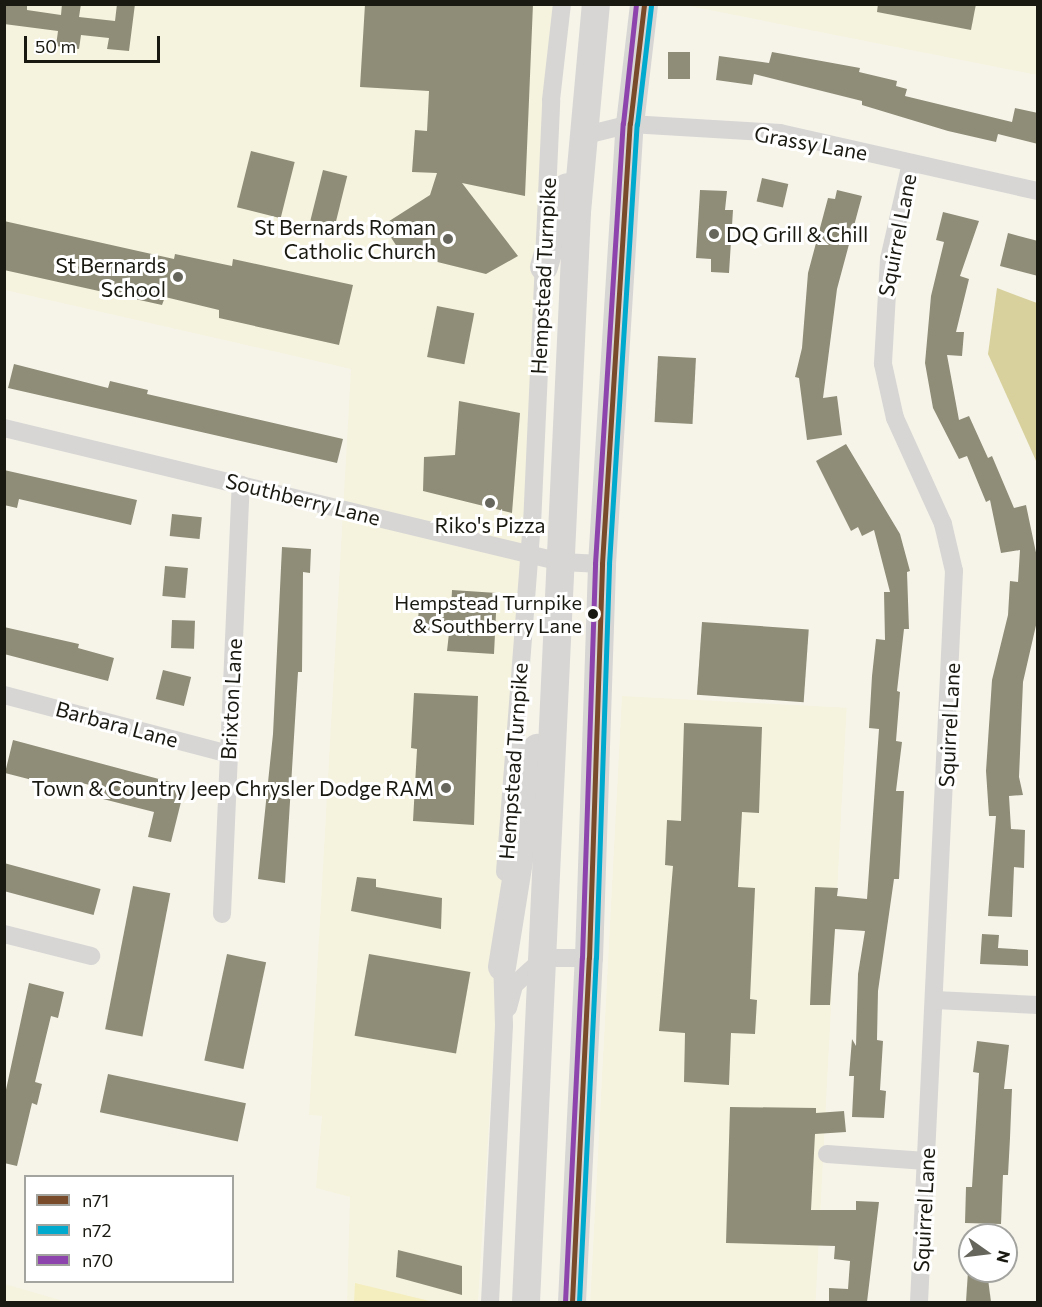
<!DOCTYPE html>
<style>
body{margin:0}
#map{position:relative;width:1042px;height:1307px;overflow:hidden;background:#f6f4e9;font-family:Commissioner,sans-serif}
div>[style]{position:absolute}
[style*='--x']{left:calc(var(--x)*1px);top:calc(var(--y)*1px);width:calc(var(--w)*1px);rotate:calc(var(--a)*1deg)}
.built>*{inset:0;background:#f5f3de;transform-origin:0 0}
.green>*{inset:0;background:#f4eebf}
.forest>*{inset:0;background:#d8d19d}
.building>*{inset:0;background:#8f8d78;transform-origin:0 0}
.street>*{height:18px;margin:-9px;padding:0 9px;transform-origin:9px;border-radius:9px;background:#d7d6d4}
.primary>*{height:28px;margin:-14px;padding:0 14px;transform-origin:14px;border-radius:14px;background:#d7d6d4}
.bus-1>*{height:4.5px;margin:-2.25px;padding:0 2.25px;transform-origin:2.25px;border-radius:2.25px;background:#7a4b2a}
.bus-2>*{height:4.5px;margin:-2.25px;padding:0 2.25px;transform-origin:2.25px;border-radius:2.25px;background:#00a9ce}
.bus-3>*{height:4.5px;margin:-2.25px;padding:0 2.25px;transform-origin:2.25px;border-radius:2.25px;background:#8e44ad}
.dots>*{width:16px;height:16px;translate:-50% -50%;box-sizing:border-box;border:3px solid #fff;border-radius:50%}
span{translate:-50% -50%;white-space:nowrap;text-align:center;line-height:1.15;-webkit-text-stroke:6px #fff;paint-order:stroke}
.bus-label{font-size:20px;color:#1a1911}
.right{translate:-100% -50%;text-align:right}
.street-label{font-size:21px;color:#1a1911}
.poi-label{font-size:21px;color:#1a1911}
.left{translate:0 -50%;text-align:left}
.frame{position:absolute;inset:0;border:6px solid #1a1911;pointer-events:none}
.legend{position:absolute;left:24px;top:1175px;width:210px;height:108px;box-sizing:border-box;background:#fff;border:2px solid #a3a3a0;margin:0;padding:8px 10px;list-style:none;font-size:18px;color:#1a1911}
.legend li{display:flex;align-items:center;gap:12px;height:30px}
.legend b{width:30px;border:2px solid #a3a3a0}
.north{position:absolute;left:958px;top:1223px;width:60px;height:60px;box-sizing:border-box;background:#fff;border:2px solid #a3a3a0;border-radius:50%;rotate:104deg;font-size:16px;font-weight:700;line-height:24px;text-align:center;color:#1a1911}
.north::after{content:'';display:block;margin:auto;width:21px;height:27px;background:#67665d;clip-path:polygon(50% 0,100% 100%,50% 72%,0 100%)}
.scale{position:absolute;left:24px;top:36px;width:136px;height:27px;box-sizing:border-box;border:3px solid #1a1911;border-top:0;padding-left:8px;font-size:18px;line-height:21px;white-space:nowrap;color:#1a1911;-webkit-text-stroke:4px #fff;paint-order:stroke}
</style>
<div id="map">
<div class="built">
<div style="clip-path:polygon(5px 5px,558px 5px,478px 1302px,347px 1302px,350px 1197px,316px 1188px,322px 1116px,309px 1115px,351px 369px,5px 290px)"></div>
<div style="clip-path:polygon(684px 5px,1037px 5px,1037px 75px)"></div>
<div style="left:622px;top:696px;width:225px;height:607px;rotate:3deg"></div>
<div style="clip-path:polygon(5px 1284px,67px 1302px,5px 1302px)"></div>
</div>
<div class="green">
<div style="clip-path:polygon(355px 1283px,434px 1302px,354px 1302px)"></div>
</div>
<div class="forest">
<div style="clip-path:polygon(997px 288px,1037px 303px,1037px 463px,988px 354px)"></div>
</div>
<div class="building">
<div style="clip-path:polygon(4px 4px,27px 4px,27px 10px,61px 15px,62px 4px,81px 4px,79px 17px,115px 21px,117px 4px,135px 4px,129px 51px,107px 49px,109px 38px,81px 35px,79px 49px,56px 46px,58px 31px,4px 24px)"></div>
<div style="clip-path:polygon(365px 4px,533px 4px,525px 196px,462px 183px,518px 256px,486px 274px,401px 253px,383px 225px,430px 195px,437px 173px,412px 172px,415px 130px,427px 131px,429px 91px,360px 87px)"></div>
<div style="clip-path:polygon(878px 4px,976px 4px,971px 30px,877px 12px)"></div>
<div style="left:668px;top:52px;width:22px;height:27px"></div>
<div style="clip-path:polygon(772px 52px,860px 68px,859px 72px,897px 81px,896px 86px,907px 89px,905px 96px,1012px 122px,1015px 108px,1038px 113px,1038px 144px,998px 134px,996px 142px,948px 131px,862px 105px,862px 101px,754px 74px,752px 85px,716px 80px,719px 56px,769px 63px)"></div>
<div style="left:251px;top:151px;width:45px;height:58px;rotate:14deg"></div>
<div style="left:323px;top:170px;width:25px;height:52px;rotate:14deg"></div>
<div style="left:762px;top:178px;width:27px;height:24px;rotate:13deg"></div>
<div style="clip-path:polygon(700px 190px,727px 191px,725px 210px,733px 210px,729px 273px,711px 272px,711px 259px,696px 258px)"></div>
<div style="clip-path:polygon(837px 190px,862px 196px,837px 289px,823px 398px,837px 396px,842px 435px,807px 440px,799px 378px,795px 377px,802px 348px,808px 273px,828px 198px,835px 199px)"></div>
<div style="clip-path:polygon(943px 212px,979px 221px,960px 276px,969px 279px,956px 332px,964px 332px,962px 356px,947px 355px,959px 420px,969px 416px,988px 458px,992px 456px,1014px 508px,1026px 505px,1038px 562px,1037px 621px,1023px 682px,1019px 777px,1023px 795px,1009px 796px,1011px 829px,1025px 830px,1024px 868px,1014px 867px,1012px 917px,988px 916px,996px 816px,989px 816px,986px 771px,992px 680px,1008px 615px,1010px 581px,1018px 582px,1020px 550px,1001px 553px,990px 500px,986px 502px,967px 456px,959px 459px,933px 408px,925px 363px,931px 296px,944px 242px,936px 240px)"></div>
<div style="clip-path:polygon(4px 221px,174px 259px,175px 254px,232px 266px,233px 259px,353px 285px,339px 345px,219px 318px,219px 310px,165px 297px,162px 305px,4px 270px)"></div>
<div style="clip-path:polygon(1008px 233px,1038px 241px,1038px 276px,1000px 266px)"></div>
<div style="left:437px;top:306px;width:38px;height:52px;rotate:11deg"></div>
<div style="left:658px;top:356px;width:38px;height:66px;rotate:3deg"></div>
<div style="clip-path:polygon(14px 364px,108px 388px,110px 381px,148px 390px,147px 394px,343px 439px,337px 463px,8px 388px)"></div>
<div style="clip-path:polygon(459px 401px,520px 413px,512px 513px,423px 491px,424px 457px,455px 455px)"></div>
<div style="clip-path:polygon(846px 444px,900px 534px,910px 571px,907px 572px,909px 629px,904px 629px,897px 691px,900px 692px,896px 741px,902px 742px,896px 791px,904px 791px,899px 879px,894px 879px,878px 991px,877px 1040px,883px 1041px,880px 1090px,886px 1091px,884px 1118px,852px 1117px,854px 1076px,849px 1076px,852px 1039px,856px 1046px,858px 974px,865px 931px,835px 929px,830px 1005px,810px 1005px,815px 887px,838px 888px,837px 896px,867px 899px,879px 729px,869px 728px,872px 676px,876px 639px,885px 640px,884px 592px,890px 592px,874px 530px,862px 536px,858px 527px,851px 531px,816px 461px)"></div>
<div style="clip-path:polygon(4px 470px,137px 500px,131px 525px,19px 499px,17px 508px,4px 505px)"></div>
<div style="left:172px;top:514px;width:30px;height:22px;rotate:6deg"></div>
<div style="clip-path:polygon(282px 547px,311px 549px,310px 573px,303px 572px,302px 672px,298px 672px,285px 883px,258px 879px,273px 734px)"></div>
<div style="left:165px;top:566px;width:23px;height:30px;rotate:5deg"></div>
<div style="clip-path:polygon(452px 590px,497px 593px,494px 654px,447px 651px,449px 633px,417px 631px,419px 608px,451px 610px)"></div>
<div style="left:172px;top:620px;width:23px;height:28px;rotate:2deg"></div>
<div style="left:702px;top:622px;width:107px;height:73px;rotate:4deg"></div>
<div style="clip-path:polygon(4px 627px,79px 644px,78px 648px,114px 658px,108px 681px,4px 654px)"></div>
<div style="left:163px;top:670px;width:29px;height:30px;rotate:14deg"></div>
<div style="clip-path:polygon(414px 693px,478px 696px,474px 825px,413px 821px,417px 749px,411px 748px)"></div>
<div style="clip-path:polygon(684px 723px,762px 727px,759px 813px,742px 812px,738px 887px,755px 888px,750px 999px,757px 1000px,755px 1034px,731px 1033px,729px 1085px,684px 1082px,685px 1033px,659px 1031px,673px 866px,665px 865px,667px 820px,681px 821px)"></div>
<div style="clip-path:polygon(13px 740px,185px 786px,171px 842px,148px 837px,154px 812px,103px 799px,105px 789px,78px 782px,75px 791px,5px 773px)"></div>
<div style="left:4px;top:863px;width:100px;height:27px;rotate:15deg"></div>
<div style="clip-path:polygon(357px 877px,376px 879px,376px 887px,442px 898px,441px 929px,351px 911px)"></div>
<div style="left:133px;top:886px;width:38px;height:146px;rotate:11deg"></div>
<div style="clip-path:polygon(982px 934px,999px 935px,998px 948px,1028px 950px,1028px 966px,980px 964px)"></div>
<div style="left:227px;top:954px;width:40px;height:109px;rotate:12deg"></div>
<div style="left:369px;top:954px;width:103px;height:83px;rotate:10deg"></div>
<div style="clip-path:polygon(29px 983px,64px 992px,58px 1018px,51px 1016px,35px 1082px,42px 1084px,37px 1105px,32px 1103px,17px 1166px,4px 1163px,4px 1099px)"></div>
<div style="clip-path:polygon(977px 1041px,1009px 1045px,1004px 1089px,1012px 1089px,1010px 1138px,1008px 1175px,1003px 1175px,1001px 1224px,965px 1223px,966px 1187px,972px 1187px,979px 1073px,973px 1072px)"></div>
<div style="left:108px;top:1074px;width:141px;height:39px;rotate:12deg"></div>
<div style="clip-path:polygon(730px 1107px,816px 1108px,816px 1113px,844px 1111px,846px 1132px,815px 1134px,811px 1210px,856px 1210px,856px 1201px,879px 1202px,867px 1302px,829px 1302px,829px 1288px,848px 1289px,850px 1261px,834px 1259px,835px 1246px,726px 1243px)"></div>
<div style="clip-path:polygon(398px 1250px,462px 1266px,462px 1295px,396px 1277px)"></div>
<div style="clip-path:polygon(968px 1271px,987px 1271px,991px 1302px,966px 1302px)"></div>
</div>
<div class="street">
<div style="--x:582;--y:136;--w:49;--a:-14"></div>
<div style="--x:630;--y:124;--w:150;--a:3.4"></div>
<div style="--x:780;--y:133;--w:264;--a:12.7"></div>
<div style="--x:911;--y:163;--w:98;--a:102.9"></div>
<div style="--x:889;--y:259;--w:105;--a:93.3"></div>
<div style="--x:883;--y:364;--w:55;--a:77.5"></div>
<div style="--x:895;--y:418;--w:116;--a:65.6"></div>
<div style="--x:943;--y:524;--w:48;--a:76.8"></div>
<div style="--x:954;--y:571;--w:732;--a:92.74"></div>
<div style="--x:4;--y:428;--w:573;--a:13.53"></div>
<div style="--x:561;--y:562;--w:41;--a:2.8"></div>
<div style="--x:4;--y:695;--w:233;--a:14.7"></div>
<div style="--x:505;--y:872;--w:348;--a:-85.6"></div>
<div style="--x:532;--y:525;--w:425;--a:-87.4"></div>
<div style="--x:551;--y:100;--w:97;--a:-83.5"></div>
<div style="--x:222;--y:914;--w:430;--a:-87.5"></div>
<div style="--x:4;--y:934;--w:90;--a:14.2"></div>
<div style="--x:935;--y:1000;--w:103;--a:2.8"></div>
<div style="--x:508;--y:1008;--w:24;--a:-75"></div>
<div style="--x:514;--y:985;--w:40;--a:-42"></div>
<div style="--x:544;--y:958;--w:45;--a:0"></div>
<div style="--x:827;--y:1154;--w:99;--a:4"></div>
<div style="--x:490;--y:1302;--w:277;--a:-87.1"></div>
<div style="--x:504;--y:1025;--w:68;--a:-91.7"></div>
</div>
<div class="primary">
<div style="--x:544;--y:267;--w:83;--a:-74"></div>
<div style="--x:502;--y:967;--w:222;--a:-80.9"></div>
<div style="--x:526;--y:1302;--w:1091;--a:-87.32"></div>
<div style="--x:577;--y:212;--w:209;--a:-84.8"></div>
<div style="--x:572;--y:1302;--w:344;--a:-87.2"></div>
<div style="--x:589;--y:958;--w:394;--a:-88.1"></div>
<div style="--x:602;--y:564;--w:441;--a:-86.4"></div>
<div style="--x:630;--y:124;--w:121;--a:-83.3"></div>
</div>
<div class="bus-1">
<div style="--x:572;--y:1302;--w:344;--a:-87.2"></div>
<div style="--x:589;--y:958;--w:394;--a:-88.1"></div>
<div style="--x:602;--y:564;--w:441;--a:-86.4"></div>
<div style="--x:630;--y:124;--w:121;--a:-83.3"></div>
</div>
<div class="bus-2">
<div style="--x:579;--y:1302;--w:344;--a:-87.2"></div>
<div style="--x:596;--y:958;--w:394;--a:-88.1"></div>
<div style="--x:609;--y:564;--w:440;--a:-86.4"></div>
<div style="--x:637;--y:125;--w:121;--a:-83.3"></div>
</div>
<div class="bus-3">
<div style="--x:565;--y:1302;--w:344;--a:-87.2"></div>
<div style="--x:582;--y:958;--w:394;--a:-88.1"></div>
<div style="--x:595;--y:564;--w:441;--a:-86.4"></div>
<div style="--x:623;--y:124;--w:121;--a:-83.8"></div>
</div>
<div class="dots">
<div style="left:714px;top:234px;background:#67665d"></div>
<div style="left:448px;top:239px;background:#67665d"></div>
<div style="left:178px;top:277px;background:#67665d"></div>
<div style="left:490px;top:503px;background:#67665d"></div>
<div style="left:593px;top:614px;background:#1a1911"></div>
<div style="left:446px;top:788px;background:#67665d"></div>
</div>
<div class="bus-label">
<span class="right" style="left:582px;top:614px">Hempstead Turnpike<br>&amp; Southberry Lane</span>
</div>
<div class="street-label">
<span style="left:811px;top:143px;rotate:10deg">Grassy Lane</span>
<span style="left:897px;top:235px;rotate:-79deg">Squirrel Lane</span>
<span style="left:543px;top:276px;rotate:-87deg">Hempstead Turnpike</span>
<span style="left:303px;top:499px;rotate:14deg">Southberry Lane</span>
<span style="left:231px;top:699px;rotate:-87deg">Brixton Lane</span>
<span style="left:117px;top:724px;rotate:15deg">Barbara Lane</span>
<span style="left:949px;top:725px;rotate:-87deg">Squirrel Lane</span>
<span style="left:513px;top:761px;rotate:-86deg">Hempstead Turnpike</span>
<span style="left:924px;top:1210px;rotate:-87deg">Squirrel Lane</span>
</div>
<div class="poi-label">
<span class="right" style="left:436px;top:239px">St Bernards Roman<br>Catholic Church</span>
<span class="left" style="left:726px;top:234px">DQ Grill &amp; Chill</span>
<span class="right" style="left:166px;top:277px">St Bernards<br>School</span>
<span style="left:490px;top:525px">Riko's Pizza</span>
<span class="right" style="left:434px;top:788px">Town &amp; Country Jeep Chrysler Dodge RAM</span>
</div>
<div class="frame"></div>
<ul class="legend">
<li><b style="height:8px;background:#7a4b2a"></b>n71</li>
<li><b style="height:8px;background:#00a9ce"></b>n72</li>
<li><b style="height:8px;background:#8e44ad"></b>n70</li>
</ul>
<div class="north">N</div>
<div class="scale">50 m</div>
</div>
